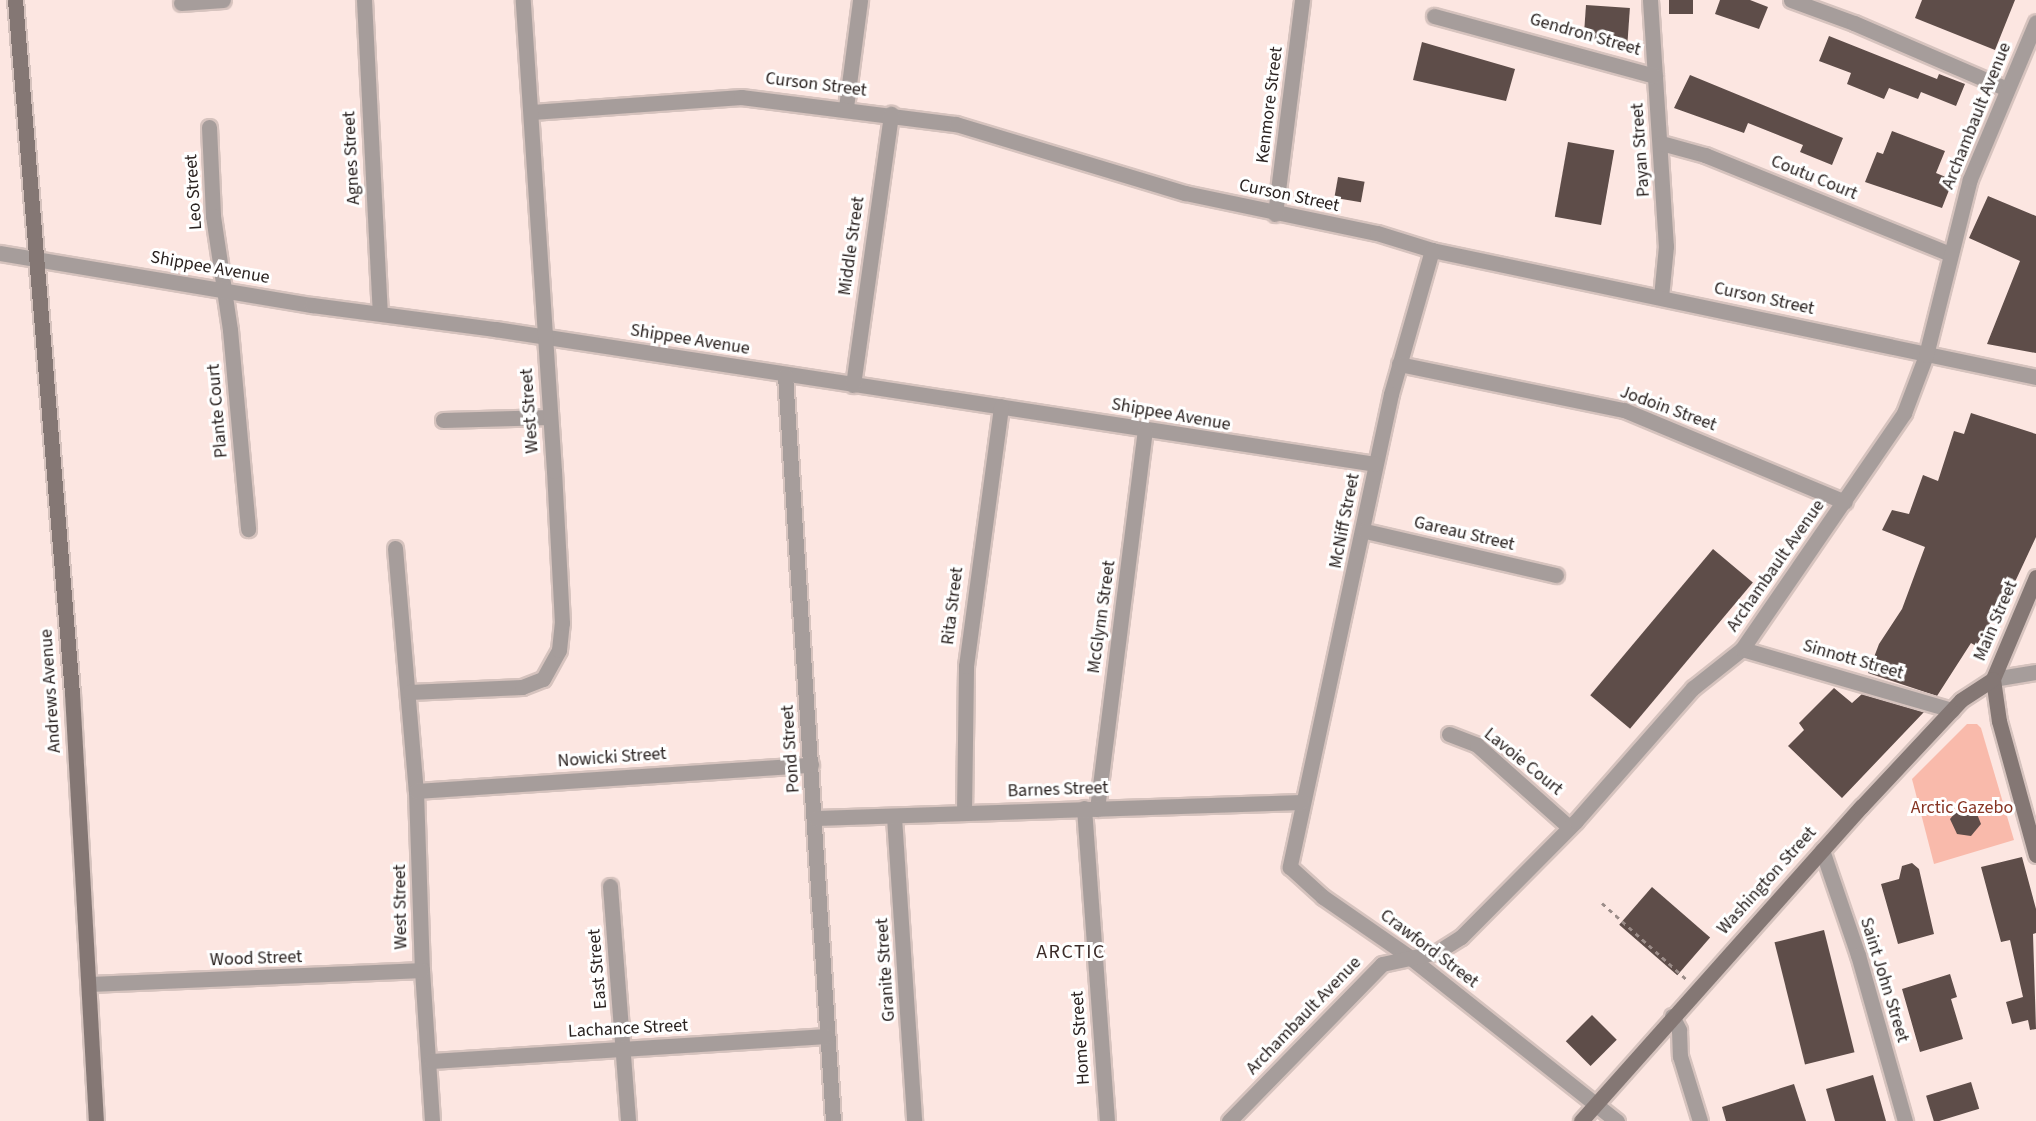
<!DOCTYPE html>
<style>
body{margin:0}
#map{position:relative;width:2036px;height:1121px;overflow:hidden;background:#fce6e1;font-family:"Source Sans 3",sans-serif}
div>[style]{position:absolute}
[style*='--x']{left:calc(var(--x)*1px);top:calc(var(--y)*1px);width:calc(var(--w)*1px);rotate:calc(var(--a)*1deg)}
.green>*{inset:0;background:#f9baab}
.building>*{inset:0;background:#5e4d49;transform-origin:0 0}
.path>*{height:3px;margin-top:-1.5px;transform-origin:0;background:repeating-linear-gradient(90deg,#9b8c88 0 4.5px,transparent 0 9px)}
.roads{filter:drop-shadow(2px 0 #d6c3be) drop-shadow(-2px 0 #d6c3be) drop-shadow(0 2px #d6c3be) drop-shadow(0 -2px #d6c3be)}
.street>*{height:15px;margin:-7.5px;padding:0 7.5px;transform-origin:7.5px;border-radius:7.5px;background:#a69d9b}
.secondary>*{height:15px;margin:-7.5px;padding:0 7.5px;transform-origin:7.5px;border-radius:7.5px;background:#847774}
span{translate:-50% -50%;white-space:nowrap;text-align:center;line-height:1.15;-webkit-text-stroke:6px #fff;paint-order:stroke}
.street-label{font-size:18px;color:#2a2220}
.park-label{font-size:18px;color:#863423}
.neighbourhood-label{font-size:20px;color:#3b2b28;letter-spacing:1.5px}
</style>
<div id="map">
<div class="green">
<div style="clip-path:polygon(1967px 724px,1977px 724px,1981px 728px,2014px 840px,1934px 864px,1912px 779px)"></div>
</div>
<div class="building">
<div style="left:1669px;top:0;width:24px;height:14px"></div>
<div style="clip-path:polygon(1720px 0,1750px 0,1768px 7px,1759px 29px,1715px 14px)"></div>
<div style="clip-path:polygon(1922px 0,2015px 0,1995px 50px,1915px 18px)"></div>
<div style="left:1586px;top:5px;width:44px;height:35px;rotate:4deg"></div>
<div style="clip-path:polygon(1829px 36px,1937px 79px,1939px 74px,1965px 84px,1956px 106px,1921px 92px,1918px 99px,1889px 88px,1884px 99px,1847px 84px,1851px 73px,1819px 61px)"></div>
<div style="clip-path:polygon(1422px 42px,1515px 69px,1506px 101px,1413px 80px)"></div>
<div style="clip-path:polygon(1690px 75px,1843px 138px,1832px 165px,1800px 152px,1803px 145px,1748px 123px,1744px 133px,1674px 108px)"></div>
<div style="clip-path:polygon(1892px 131px,1945px 151px,1936px 173px,1953px 180px,1942px 208px,1865px 182px,1877px 152px,1883px 154px)"></div>
<div style="left:1568px;top:142px;width:47px;height:76px;rotate:10deg"></div>
<div style="left:1338px;top:177px;width:27px;height:21px;rotate:10deg"></div>
<div style="clip-path:polygon(1988px 196px,2036px 216px,2036px 353px,1987px 344px,2020px 261px,1969px 238px)"></div>
<div style="clip-path:polygon(1971px 413px,2036px 434px,2036px 537px,2014px 584px,1976px 646px,1971px 643px,1937px 696px,1868px 673px,1879px 644px,1902px 609px,1925px 547px,1882px 530px,1892px 510px,1909px 514px,1923px 475px,1938px 481px,1954px 431px,1964px 434px)"></div>
<div style="left:1713px;top:549px;width:52px;height:191px;rotate:40deg"></div>
<div style="clip-path:polygon(1834px 688px,1852px 703px,1862px 694px,1924px 712px,1842px 798px,1788px 746px,1804px 730px,1799px 723px)"></div>
<div style="clip-path:polygon(1959px 808px,1975px 809px,1981px 824px,1971px 836px,1957px 834px,1950px 819px)"></div>
<div style="clip-path:polygon(2022px 857px,2036px 909px,2036px 933px,2033px 934px,2036px 1029px,2030px 1030px,2028px 1020px,2012px 1024px,2006px 1002px,2023px 997px,2010px 940px,2001px 942px,1981px 867px)"></div>
<div style="clip-path:polygon(1912px 863px,1919px 869px,1934px 934px,1898px 944px,1881px 884px,1899px 879px,1902px 866px)"></div>
<div style="left:1652px;top:887px;width:77px;height:50px;rotate:41deg"></div>
<div style="left:1824px;top:930px;width:126px;height:51px;rotate:76deg"></div>
<div style="clip-path:polygon(1950px 974px,1957px 997px,1951px 999px,1963px 1039px,1920px 1052px,1902px 989px)"></div>
<div style="left:1592px;top:1015px;width:35px;height:37px;rotate:45deg"></div>
<div style="clip-path:polygon(1873px 1075px,1886px 1121px,1835px 1121px,1826px 1089px)"></div>
<div style="left:1971px;top:1082px;width:28px;height:47px;rotate:73deg"></div>
<div style="clip-path:polygon(1794px 1084px,1806px 1121px,1726px 1121px,1722px 1107px)"></div>
</div>
<div class="path">
<div style="--x:1602;--y:903;--w:113;--a:42.1"></div>
</div>
<div class="roads">
<div class="street">
<div style="--x:364;--y:0;--w:312;--a:87.1"></div>
<div style="--x:1650;--y:0;--w:247;--a:86.3"></div>
<div style="--x:1666;--y:246;--w:51;--a:95.6"></div>
<div style="--x:1791;--y:0;--w:67;--a:20.1"></div>
<div style="--x:1854;--y:23;--w:167;--a:23.3"></div>
<div style="--x:181;--y:3;--w:42;--a:-4.1"></div>
<div style="--x:1434;--y:16;--w:229;--a:15.2"></div>
<div style="--x:846;--y:107;--w:108;--a:-82.5"></div>
<div style="--x:532;--y:112;--w:210;--a:-4.1"></div>
<div style="--x:741;--y:97;--w:217;--a:7.2"></div>
<div style="--x:956;--y:124;--w:239;--a:16.8"></div>
<div style="--x:1185;--y:193;--w:196;--a:11.8"></div>
<div style="--x:1377;--y:233;--w:58;--a:17.2"></div>
<div style="--x:1432;--y:250;--w:617;--a:11.87"></div>
<div style="--x:209;--y:127;--w:89;--a:87.4"></div>
<div style="--x:213;--y:216;--w:115;--a:81.5"></div>
<div style="--x:230;--y:330;--w:200;--a:84.8"></div>
<div style="--x:1661;--y:143;--w:46;--a:15.3"></div>
<div style="--x:1705;--y:155;--w:264;--a:22"></div>
<div style="--x:1275;--y:214;--w:216;--a:-82.8"></div>
<div style="--x:1432;--y:250;--w:150;--a:105.9"></div>
<div style="--x:1391;--y:394;--w:484;--a:102.1"></div>
<div style="--x:1290;--y:867;--w:45;--a:42.3"></div>
<div style="--x:1323;--y:897;--w:107;--a:34.7"></div>
<div style="--x:1411;--y:958;--w:263;--a:38.4"></div>
<div style="--x:0;--y:253;--w:316;--a:9.5"></div>
<div style="--x:312;--y:305;--w:185;--a:7.5"></div>
<div style="--x:495;--y:329;--w:890;--a:8.72"></div>
<div style="--x:1399;--y:364;--w:230;--a:11.6"></div>
<div style="--x:1624;--y:410;--w:239;--a:22.6"></div>
<div style="--x:785;--y:375;--w:748;--a:86.32"></div>
<div style="--x:853;--y:385;--w:274;--a:-82"></div>
<div style="--x:443;--y:420;--w:107;--a:-1.6"></div>
<div style="--x:1365;--y:531;--w:196;--a:13"></div>
<div style="--x:395;--y:548;--w:244;--a:85.1"></div>
<div style="--x:416;--y:791;--w:179;--a:88.1"></div>
<div style="--x:422;--y:970;--w:151;--a:86.2"></div>
<div style="--x:1742;--y:649;--w:219;--a:16.2"></div>
<div style="--x:1993;--y:679;--w:44;--a:-9.2"></div>
<div style="--x:409;--y:692;--w:113;--a:-2.5"></div>
<div style="--x:522;--y:687;--w:22;--a:-21"></div>
<div style="--x:543;--y:679;--w:33;--a:-61"></div>
<div style="--x:559;--y:650;--w:27;--a:-84"></div>
<div style="--x:562;--y:623;--w:152;--a:-93"></div>
<div style="--x:554;--y:471;--w:472;--a:-93.8"></div>
<div style="--x:1449;--y:734;--w:30;--a:21"></div>
<div style="--x:1477;--y:745;--w:123;--a:41.7"></div>
<div style="--x:416;--y:791;--w:396;--a:-3.8"></div>
<div style="--x:1084;--y:808;--w:314;--a:85.8"></div>
<div style="--x:1097;--y:809;--w:381;--a:-82.8"></div>
<div style="--x:964;--y:813;--w:147;--a:-89.2"></div>
<div style="--x:966;--y:666;--w:262;--a:-82.3"></div>
<div style="--x:894;--y:817;--w:305;--a:86.2"></div>
<div style="--x:816;--y:818;--w:486;--a:-1.9"></div>
<div style="--x:1822;--y:850;--w:111;--a:71.1"></div>
<div style="--x:1858;--y:955;--w:173;--a:74.2"></div>
<div style="--x:610;--y:886;--w:236;--a:85.6"></div>
<div style="--x:91;--y:984;--w:331;--a:-2.4"></div>
<div style="--x:1672;--y:1016;--w:16;--a:63"></div>
<div style="--x:1679;--y:1030;--w:26;--a:88"></div>
<div style="--x:1680;--y:1056;--w:68;--a:72.9"></div>
<div style="--x:431;--y:1061;--w:397;--a:-3.6"></div>
<div style="--x:1229;--y:1121;--w:219;--a:-45.7"></div>
<div style="--x:1382;--y:964;--w:56;--a:-12.3"></div>
<div style="--x:1437;--y:952;--w:28;--a:-32"></div>
<div style="--x:1461;--y:937;--w:163;--a:-45.2"></div>
<div style="--x:1576;--y:821;--w:177;--a:-48.7"></div>
<div style="--x:1693;--y:688;--w:63;--a:-38.5"></div>
<div style="--x:1742;--y:649;--w:286;--a:-55.5"></div>
<div style="--x:1904;--y:413;--w:62;--a:-69.2"></div>
<div style="--x:1926;--y:355;--w:181;--a:-76"></div>
<div style="--x:1970;--y:179;--w:170;--a:-67.2"></div>
</div>
<div class="secondary">
<div style="--x:15;--y:0;--w:695;--a:85.3"></div>
<div style="--x:72;--y:693;--w:429;--a:86.8"></div>
<div style="--x:2036;--y:577;--w:111;--a:112.9"></div>
<div style="--x:1993;--y:679;--w:42;--a:81.9"></div>
<div style="--x:1999;--y:721;--w:139;--a:74.6"></div>
<div style="--x:1581;--y:1121;--w:421;--a:-48.3"></div>
<div style="--x:1861;--y:807;--w:146;--a:-46.9"></div>
<div style="--x:1961;--y:700;--w:38;--a:-33"></div>
</div>
</div>
<div class="street-label">
<span style="left:1585px;top:35px;rotate:16deg">Gendron Street</span>
<span style="left:816px;top:85px;rotate:7deg">Curson Street</span>
<span style="left:1270px;top:105px;rotate:-83deg">Kenmore Street</span>
<span style="left:1977px;top:116px;rotate:-68deg">Archambault Avenue</span>
<span style="left:1641px;top:150px;rotate:-94deg">Payan Street</span>
<span style="left:352px;top:158px;rotate:-93deg">Agnes Street</span>
<span style="left:1814px;top:178px;rotate:22deg">Coutu Court</span>
<span style="left:194px;top:192px;rotate:-94deg">Leo Street</span>
<span style="left:1289px;top:196px;rotate:12deg">Curson Street</span>
<span style="left:852px;top:246px;rotate:-82deg">Middle Street</span>
<span style="left:210px;top:268px;rotate:10deg">Shippee Avenue</span>
<span style="left:1764px;top:299px;rotate:12deg">Curson Street</span>
<span style="left:690px;top:340px;rotate:9deg">Shippee Avenue</span>
<span style="left:1668px;top:409px;rotate:20deg">Jodoin Street</span>
<span style="left:218px;top:411px;rotate:-95deg">Plante Court</span>
<span style="left:530px;top:411px;rotate:-94deg">West Street</span>
<span style="left:1171px;top:415px;rotate:10deg">Shippee Avenue</span>
<span style="left:1345px;top:521px;rotate:-79deg">McNiff Street</span>
<span style="left:1464px;top:534px;rotate:13deg">Gareau Street</span>
<span style="left:1776px;top:566px;rotate:-55deg">Archambault Avenue</span>
<span style="left:953px;top:606px;rotate:-83deg">Rita Street</span>
<span style="left:1102px;top:617px;rotate:-82deg">McGlynn Street</span>
<span style="left:1996px;top:621px;rotate:-67deg">Main Street</span>
<span style="left:1853px;top:660px;rotate:16deg">Sinnott Street</span>
<span style="left:51px;top:691px;rotate:-94deg">Andrews Avenue</span>
<span style="left:791px;top:749px;rotate:-94deg">Pond Street</span>
<span style="left:612px;top:758px;rotate:-4deg">Nowicki Street</span>
<span style="left:1523px;top:762px;rotate:39deg">Lavoie Court</span>
<span style="left:1058px;top:790px;rotate:-2deg">Barnes Street</span>
<span style="left:1767px;top:881px;rotate:-48deg">Washington Street</span>
<span style="left:401px;top:907px;rotate:-91deg">West Street</span>
<span style="left:1429px;top:949px;rotate:37deg">Crawford Street</span>
<span style="left:256px;top:959px;rotate:-2deg">Wood Street</span>
<span style="left:598px;top:969px;rotate:-95deg">East Street</span>
<span style="left:886px;top:970px;rotate:-94deg">Granite Street</span>
<span style="left:1884px;top:980px;rotate:73deg">Saint John Street</span>
<span style="left:1304px;top:1016px;rotate:-46deg">Archambault Avenue</span>
<span style="left:628px;top:1029px;rotate:-3deg">Lachance Street</span>
<span style="left:1081px;top:1038px;rotate:-94deg">Home Street</span>
</div>
<div class="park-label">
<span style="left:1962px;top:808px">Arctic Gazebo</span>
</div>
<div class="neighbourhood-label">
<span style="left:1071px;top:952px">ARCTIC</span>
</div>
</div>
